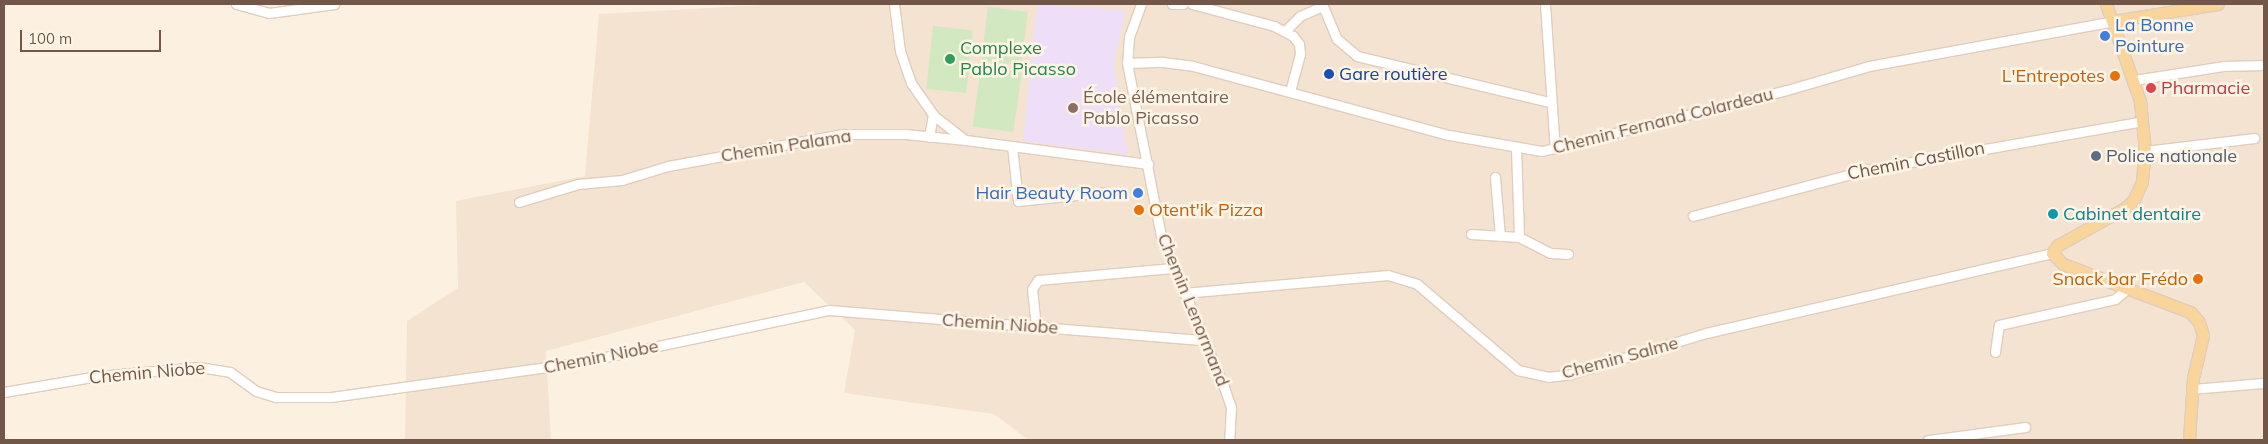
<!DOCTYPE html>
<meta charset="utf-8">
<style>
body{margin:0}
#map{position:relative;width:2268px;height:444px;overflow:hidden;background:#fcf1e1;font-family:Mulish,sans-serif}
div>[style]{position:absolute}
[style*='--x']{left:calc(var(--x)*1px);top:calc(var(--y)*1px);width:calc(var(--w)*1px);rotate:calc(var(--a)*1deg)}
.residential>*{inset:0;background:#f3e3d0}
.education>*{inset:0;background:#eedef8}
.green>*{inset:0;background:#d1e8c1;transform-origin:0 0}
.roads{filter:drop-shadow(1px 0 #dfcdbe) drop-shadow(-1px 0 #dfcdbe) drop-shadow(0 1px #dfcdbe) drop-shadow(0 -1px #dfcdbe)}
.minor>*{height:9px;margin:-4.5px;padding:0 4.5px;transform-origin:4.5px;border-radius:4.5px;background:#fff}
.major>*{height:11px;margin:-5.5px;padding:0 5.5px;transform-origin:5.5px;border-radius:5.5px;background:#f9d59b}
.dots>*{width:14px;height:14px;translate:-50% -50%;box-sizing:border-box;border:2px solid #fff5e7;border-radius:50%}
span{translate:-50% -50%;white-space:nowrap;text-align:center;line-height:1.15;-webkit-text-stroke:5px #fff5e7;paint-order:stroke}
.shop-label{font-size:18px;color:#366cbe}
.left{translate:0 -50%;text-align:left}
.right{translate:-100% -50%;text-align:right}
.leisure-label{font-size:18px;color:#27864d}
.transit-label{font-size:18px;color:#164399}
.food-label{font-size:18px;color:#c56008}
.health-label{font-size:18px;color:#be3a42}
.education-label{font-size:18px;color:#785e54}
.street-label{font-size:18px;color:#725749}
.service-label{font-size:18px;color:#4e5e75}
.culture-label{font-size:18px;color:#0d838f}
.frame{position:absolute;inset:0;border:5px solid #725749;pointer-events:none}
.scale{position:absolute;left:20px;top:30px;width:141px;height:22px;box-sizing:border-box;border:2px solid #725749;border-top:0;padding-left:6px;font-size:15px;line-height:18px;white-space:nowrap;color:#725749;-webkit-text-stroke:4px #fff5e7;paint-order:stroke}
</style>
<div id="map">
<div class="residential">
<div style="clip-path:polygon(780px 4px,2264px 4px,2264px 440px,1028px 440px,994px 414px,844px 393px,855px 330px,804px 282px,546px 351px,551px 440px,405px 440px,407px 321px,458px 288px,456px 201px,585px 176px,599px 14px)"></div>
</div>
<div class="education">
<div style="clip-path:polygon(1037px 4px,1125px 10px,1114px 65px,1128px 154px,1023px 141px)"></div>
</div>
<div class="green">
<div style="left:988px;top:7px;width:40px;height:54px;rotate:7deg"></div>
<div style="left:933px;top:26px;width:40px;height:63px;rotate:6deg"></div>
<div style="left:981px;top:67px;width:41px;height:60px;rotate:8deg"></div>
</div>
<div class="roads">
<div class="minor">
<div style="--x:236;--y:4;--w:34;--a:15"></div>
<div style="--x:269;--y:13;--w:66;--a:-7.9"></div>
<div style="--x:894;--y:4;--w:47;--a:82.7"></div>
<div style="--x:900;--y:51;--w:34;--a:71"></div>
<div style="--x:911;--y:83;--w:39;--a:55"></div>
<div style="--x:933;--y:115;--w:39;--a:38"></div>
<div style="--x:1141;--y:4;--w:35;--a:110"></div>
<div style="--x:1129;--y:37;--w:26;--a:94"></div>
<div style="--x:1127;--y:63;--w:176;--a:78.9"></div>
<div style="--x:1161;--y:236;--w:164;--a:67.4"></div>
<div style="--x:1224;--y:387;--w:21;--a:71"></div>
<div style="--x:1231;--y:407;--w:33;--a:93"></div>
<div style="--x:1172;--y:4;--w:11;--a:0"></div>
<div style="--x:1192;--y:4;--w:85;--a:15"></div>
<div style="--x:1274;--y:26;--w:21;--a:28"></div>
<div style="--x:1293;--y:36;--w:10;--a:53"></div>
<div style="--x:1299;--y:44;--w:10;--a:84"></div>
<div style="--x:1300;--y:54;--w:39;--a:105"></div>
<div style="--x:1322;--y:4;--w:38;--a:67"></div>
<div style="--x:1337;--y:39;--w:26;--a:40"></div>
<div style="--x:1357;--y:56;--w:197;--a:13.5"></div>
<div style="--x:1545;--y:4;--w:145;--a:86.1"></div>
<div style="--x:1285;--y:31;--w:21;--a:-45"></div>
<div style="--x:1300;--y:16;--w:24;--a:-24"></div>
<div style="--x:1127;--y:63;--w:35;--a:-2"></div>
<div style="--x:1162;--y:62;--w:31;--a:7"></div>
<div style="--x:1193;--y:66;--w:265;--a:15.1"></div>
<div style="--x:1449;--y:135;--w:94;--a:9.8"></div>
<div style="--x:1542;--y:151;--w:252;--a:-14"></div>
<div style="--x:1787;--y:90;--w:85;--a:-16.3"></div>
<div style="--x:1869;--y:66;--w:248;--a:-10.4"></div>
<div style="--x:2134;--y:80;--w:90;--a:-8.9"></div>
<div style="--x:2223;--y:66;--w:41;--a:-1.4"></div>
<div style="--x:929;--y:137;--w:22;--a:-80"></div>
<div style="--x:1012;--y:146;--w:55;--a:83.8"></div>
<div style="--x:1018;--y:201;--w:88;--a:-5.8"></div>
<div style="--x:1516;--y:149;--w:88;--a:88"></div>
<div style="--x:2145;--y:151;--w:110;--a:-6.8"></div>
<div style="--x:1495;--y:177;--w:59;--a:85.2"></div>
<div style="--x:519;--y:202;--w:62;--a:-17"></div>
<div style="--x:578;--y:184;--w:44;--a:-5.2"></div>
<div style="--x:622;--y:180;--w:48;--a:-16.9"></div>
<div style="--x:668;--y:166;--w:178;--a:-10.4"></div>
<div style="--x:843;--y:134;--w:62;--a:0"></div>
<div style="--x:905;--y:134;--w:61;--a:5.6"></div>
<div style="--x:966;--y:140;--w:184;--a:7.5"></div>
<div style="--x:1693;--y:216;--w:179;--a:-14.9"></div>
<div style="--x:1866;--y:170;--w:281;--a:-10"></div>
<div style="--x:1471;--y:234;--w:48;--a:3.6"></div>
<div style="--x:1519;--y:237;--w:35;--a:27"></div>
<div style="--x:1550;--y:253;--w:18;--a:3"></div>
<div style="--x:1183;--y:293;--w:206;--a:-5"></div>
<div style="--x:1388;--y:275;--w:30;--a:17"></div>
<div style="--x:1417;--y:284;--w:133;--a:40.4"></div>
<div style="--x:1518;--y:370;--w:31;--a:13"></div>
<div style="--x:1548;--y:377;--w:23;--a:-7"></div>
<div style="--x:1571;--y:374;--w:141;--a:-16.9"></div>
<div style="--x:1706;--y:333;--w:355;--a:-13"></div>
<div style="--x:1036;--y:327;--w:38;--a:-96"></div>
<div style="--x:1032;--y:289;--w:11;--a:-56"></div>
<div style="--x:1038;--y:280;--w:135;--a:-5.1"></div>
<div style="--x:1995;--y:352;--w:27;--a:-82"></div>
<div style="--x:1999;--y:325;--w:119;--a:-12.6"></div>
<div style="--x:2115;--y:299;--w:16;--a:-40"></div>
<div style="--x:2192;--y:389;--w:72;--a:-4.8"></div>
<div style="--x:4;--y:392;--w:95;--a:-9.7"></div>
<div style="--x:98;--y:376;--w:101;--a:-5.1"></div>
<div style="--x:199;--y:367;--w:31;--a:9"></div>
<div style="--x:230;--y:372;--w:32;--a:36"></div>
<div style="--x:256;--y:391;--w:21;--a:17"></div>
<div style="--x:276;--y:397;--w:55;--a:0"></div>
<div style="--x:331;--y:397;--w:248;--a:-7.9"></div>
<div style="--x:577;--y:363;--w:258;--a:-11.9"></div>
<div style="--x:829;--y:310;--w:376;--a:4.6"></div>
<div style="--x:1928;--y:440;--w:98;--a:-7.6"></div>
</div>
<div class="major">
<div style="--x:2106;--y:4;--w:103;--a:70.7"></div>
<div style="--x:2140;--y:101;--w:50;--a:84.3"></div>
<div style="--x:2145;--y:151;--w:31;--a:96"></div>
<div style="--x:2142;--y:182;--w:21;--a:115"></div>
<div style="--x:2133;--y:201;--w:11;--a:139"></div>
<div style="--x:2125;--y:208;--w:77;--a:151.1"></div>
<div style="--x:2058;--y:245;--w:10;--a:127"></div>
<div style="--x:2052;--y:253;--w:16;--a:45"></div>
<div style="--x:2063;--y:264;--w:136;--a:20.7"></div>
<div style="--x:2190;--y:312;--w:13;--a:48"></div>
<div style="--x:2199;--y:322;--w:14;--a:73"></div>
<div style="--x:2203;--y:335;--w:44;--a:103.1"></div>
<div style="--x:2193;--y:378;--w:62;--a:93.7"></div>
<div style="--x:2113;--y:21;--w:106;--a:-9.2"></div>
</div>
</div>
<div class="dots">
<div style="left:2105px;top:36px;background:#3f7fe0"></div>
<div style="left:950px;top:59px;background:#2e9e5b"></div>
<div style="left:1329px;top:74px;background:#1a4fb4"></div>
<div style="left:2115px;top:76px;background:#e8710a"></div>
<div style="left:2151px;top:88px;background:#e0444e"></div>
<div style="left:1073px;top:108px;background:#8d6e63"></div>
<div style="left:2096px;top:156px;background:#5c6f8a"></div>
<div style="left:1138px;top:193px;background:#3f7fe0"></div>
<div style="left:1139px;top:210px;background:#e8710a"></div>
<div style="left:2053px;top:214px;background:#0f9aa8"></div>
<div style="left:2198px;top:279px;background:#e8710a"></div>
</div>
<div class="shop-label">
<span class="left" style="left:2115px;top:36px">La Bonne<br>Pointure</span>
<span class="right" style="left:1128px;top:193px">Hair Beauty Room</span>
</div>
<div class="leisure-label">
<span class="left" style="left:960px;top:59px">Complexe<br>Pablo Picasso</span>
</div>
<div class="transit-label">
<span class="left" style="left:1339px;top:74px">Gare routière</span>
</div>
<div class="food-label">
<span class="right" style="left:2105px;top:76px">L'Entrepotes</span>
<span class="left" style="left:1149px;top:210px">Otent'ik Pizza</span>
<span class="right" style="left:2188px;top:279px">Snack bar Frédo</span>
</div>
<div class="health-label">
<span class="left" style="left:2161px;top:88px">Pharmacie</span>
</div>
<div class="education-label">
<span class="left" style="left:1083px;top:108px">École élémentaire<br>Pablo Picasso</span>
</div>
<div class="street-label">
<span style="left:1663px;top:121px;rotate:-14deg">Chemin Fernand Colardeau</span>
<span style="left:786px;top:146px;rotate:-9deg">Chemin Palama</span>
<span style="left:1916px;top:161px;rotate:-11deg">Chemin Castillon</span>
<span style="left:1193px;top:310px;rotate:68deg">Chemin Lenormand</span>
<span style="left:1000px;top:324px;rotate:4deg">Chemin Niobe</span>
<span style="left:601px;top:357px;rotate:-11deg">Chemin Niobe</span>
<span style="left:1620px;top:358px;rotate:-15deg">Chemin Salme</span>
<span style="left:147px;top:373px;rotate:-5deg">Chemin Niobe</span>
</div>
<div class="service-label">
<span class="left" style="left:2106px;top:156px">Police nationale</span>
</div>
<div class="culture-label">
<span class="left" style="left:2063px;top:214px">Cabinet dentaire</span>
</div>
<div class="frame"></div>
<div class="scale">100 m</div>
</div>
